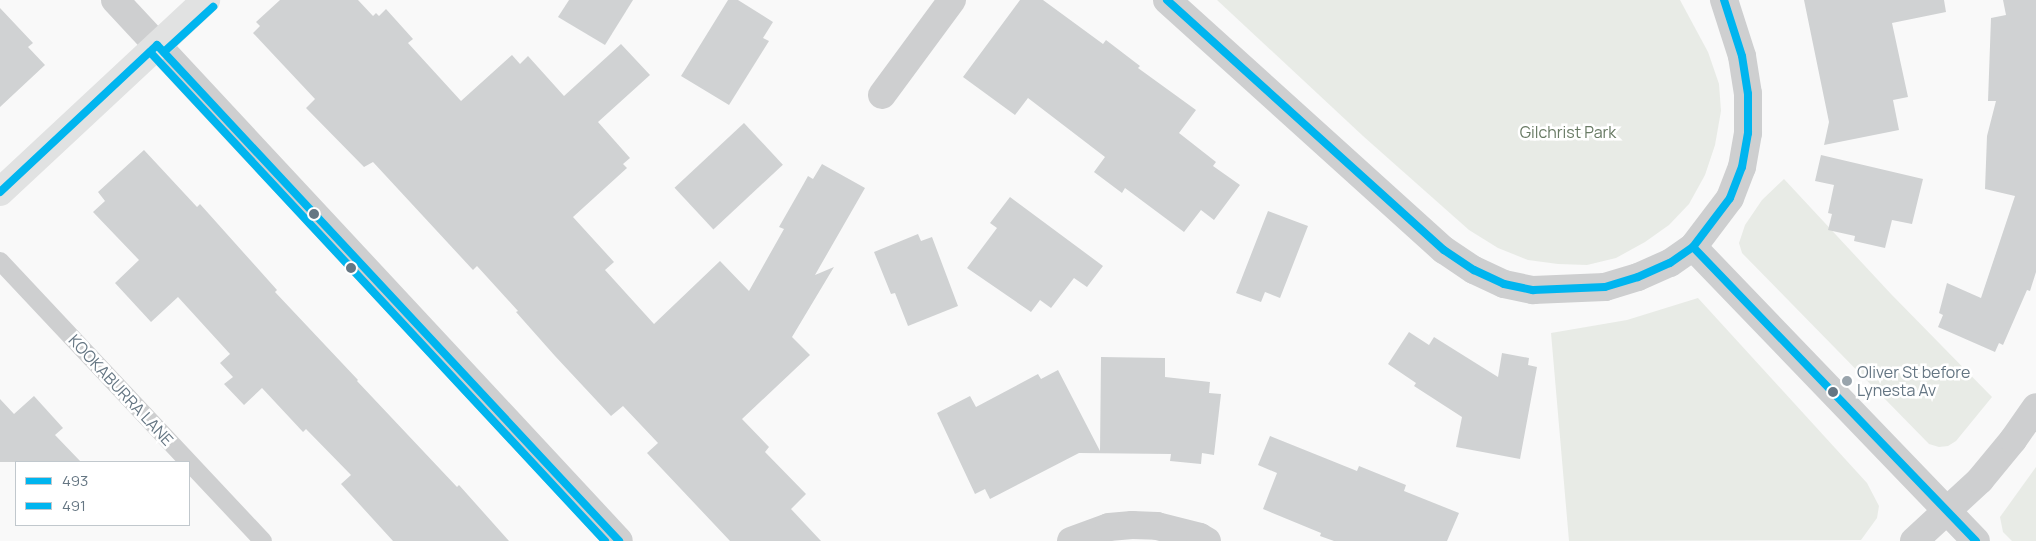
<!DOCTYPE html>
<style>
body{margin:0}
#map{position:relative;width:2036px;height:541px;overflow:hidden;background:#f9f9f9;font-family:Manrope,sans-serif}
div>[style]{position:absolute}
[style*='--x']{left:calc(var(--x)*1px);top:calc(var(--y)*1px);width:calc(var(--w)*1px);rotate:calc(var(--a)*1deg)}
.green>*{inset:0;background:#e8ebe6}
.building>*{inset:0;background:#d0d2d3;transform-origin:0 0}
.lane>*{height:18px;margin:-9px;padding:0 9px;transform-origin:9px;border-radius:9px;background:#cecfd0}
.street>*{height:28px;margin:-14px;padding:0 14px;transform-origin:14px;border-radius:14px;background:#cecfd0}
.secondary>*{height:28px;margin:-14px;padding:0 14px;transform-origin:14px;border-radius:14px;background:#e1e2e2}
.bus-1>*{height:8px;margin:-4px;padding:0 4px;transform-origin:4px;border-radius:4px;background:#00b5ef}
.bus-2>*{height:8px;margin:-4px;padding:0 4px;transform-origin:4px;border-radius:4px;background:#00b5ef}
.dots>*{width:14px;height:14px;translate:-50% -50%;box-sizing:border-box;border:2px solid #fff;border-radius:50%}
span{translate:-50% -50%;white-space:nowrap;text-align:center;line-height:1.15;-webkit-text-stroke:5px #fff;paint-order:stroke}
.park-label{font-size:16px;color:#687a64}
.poi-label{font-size:16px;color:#657683}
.left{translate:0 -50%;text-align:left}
.street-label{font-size:16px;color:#657683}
.legend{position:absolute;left:15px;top:461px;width:175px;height:65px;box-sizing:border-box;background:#fff;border:1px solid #c1c8cd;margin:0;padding:6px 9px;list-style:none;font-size:15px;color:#657683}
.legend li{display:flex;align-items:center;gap:10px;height:25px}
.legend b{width:25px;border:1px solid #c1c8cd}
</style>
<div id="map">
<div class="green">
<div style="clip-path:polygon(1217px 0,1680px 0,1708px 52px,1719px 84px,1721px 111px,1715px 145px,1705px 175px,1689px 204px,1669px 225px,1645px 242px,1616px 258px,1587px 265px,1558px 264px,1528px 260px,1498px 248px,1469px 230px,1363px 136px)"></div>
<div style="clip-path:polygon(1784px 179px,1891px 294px,1992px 397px,1956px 441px,1948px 446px,1939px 447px,1929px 444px,1742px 253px,1739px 243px,1745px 225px,1762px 200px)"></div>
<div style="clip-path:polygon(1698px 298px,1867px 483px,1879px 506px,1877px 518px,1861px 540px,1569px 541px,1551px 333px,1627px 320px)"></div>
<div style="clip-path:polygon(2036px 467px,2036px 541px,2012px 541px,2003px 532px,2000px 517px)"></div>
</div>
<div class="building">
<div style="clip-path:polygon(280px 0,358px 0,373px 16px,376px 13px,379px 16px,386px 9px,413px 39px,408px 43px,461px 101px,512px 55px,520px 64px,528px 56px,564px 96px,621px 44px,650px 75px,598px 122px,630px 158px,623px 164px,627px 168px,573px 217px,614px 262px,605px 270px,654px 324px,720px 261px,749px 291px,784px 229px,779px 227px,803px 185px,808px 176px,813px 179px,822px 164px,865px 188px,815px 275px,834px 267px,792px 337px,810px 355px,742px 419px,769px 447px,765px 452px,806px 494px,791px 509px,821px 541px,730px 541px,647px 453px,658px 443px,623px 406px,611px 416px,555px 356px,516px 312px,518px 311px,477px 266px,473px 270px,373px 162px,364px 167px,306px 108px,315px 99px,253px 33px,260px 26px,256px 22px)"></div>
<div style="clip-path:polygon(569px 0,633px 0,605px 45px,558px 17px)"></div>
<div style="clip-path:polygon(728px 0,738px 0,773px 22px,763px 38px,769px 41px,729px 105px,681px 76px)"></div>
<div style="clip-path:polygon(1020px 0,1043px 0,1103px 44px,1106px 40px,1140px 66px,1138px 68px,1196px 110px,1179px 133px,1216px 162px,1213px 166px,1240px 185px,1214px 220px,1201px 210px,1184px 232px,1125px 188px,1122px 193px,1094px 172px,1105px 157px,1028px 98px,1015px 115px,963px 77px)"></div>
<div style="clip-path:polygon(1804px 0,1944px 0,1946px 12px,1892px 23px,1908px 97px,1893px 100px,1899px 130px,1824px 145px,1829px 122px)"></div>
<div style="clip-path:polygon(2003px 0,2036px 0,2036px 272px,2030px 291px,2027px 290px,2003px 345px,1999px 343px,1995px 352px,1938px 327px,1943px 315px,1939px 313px,1947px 283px,1981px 298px,2015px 196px,1985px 189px,1987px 136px,1996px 101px,1988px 101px,1991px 18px,2006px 15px)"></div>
<div style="clip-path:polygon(0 8px,33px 43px,28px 47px,45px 65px,0 107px)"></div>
<div style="left:744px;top:123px;width:57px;height:95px;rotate:47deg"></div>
<div style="clip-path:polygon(144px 150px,197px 207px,200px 204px,277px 290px,275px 292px,358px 380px,357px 381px,457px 487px,459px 485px,509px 541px,393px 541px,341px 484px,351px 475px,306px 429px,303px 432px,262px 388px,244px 405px,224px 384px,233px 377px,220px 363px,230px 354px,178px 297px,151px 322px,115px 283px,139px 260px,93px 212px,105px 201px,98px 192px)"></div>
<div style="clip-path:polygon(1821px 155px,1923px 179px,1912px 224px,1892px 220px,1885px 248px,1854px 241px,1855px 236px,1828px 230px,1832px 214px,1828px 213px,1834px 185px,1815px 181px)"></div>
<div style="clip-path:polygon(1010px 197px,1103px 266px,1087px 287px,1074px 278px,1051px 308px,1040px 300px,1031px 312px,967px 268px,997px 228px,990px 223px)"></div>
<div style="clip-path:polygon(1268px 211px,1308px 226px,1280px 298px,1265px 292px,1261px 302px,1236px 293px)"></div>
<div style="clip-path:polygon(918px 234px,921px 241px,932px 237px,958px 306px,908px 326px,895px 293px,891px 294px,874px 252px)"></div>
<div style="clip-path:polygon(1409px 332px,1429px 345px,1434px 337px,1498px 377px,1502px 353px,1529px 358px,1528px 365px,1537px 367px,1520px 459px,1456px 447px,1462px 417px,1414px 386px,1416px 383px,1388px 364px)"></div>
<div style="clip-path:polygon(1101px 357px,1165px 358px,1165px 377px,1210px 382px,1209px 393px,1221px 394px,1214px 455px,1202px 453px,1201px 464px,1170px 461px,1171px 454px,1079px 453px,990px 499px,985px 489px,975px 494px,937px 413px,970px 396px,976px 407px,1038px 374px,1041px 379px,1058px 370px,1100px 451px)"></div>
<div style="clip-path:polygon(34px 396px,63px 428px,55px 435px,81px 462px,0 462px,0 399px,14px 414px)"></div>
<div style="clip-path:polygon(1270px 436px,1357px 471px,1359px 466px,1406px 485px,1404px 491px,1459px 513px,1447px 541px,1334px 541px,1320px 536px,1321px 533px,1263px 509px,1277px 473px,1258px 465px)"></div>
</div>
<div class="lane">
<div style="--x:0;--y:261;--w:384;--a:46.8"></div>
</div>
<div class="street">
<div style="--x:115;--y:0;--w:739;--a:47.03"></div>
<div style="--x:1167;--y:0;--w:373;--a:42.1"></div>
<div style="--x:1444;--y:250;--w:36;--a:34"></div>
<div style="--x:1474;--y:270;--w:33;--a:25"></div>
<div style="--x:1504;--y:284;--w:30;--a:12"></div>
<div style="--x:1533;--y:290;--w:72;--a:-2.4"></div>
<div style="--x:1605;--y:287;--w:34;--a:-17"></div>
<div style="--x:1638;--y:277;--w:35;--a:-24"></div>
<div style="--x:1670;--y:263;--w:28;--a:-35"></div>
<div style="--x:1693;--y:247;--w:61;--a:-52.9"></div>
<div style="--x:1730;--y:198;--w:33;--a:-69"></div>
<div style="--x:1742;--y:167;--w:35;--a:-80"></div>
<div style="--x:1748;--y:133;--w:39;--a:-90"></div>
<div style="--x:1748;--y:94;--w:38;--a:-99"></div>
<div style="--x:1742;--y:56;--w:59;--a:-107.8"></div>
<div style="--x:882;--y:95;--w:118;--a:-53.6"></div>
<div style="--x:1693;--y:247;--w:408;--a:46.1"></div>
<div style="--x:1071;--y:541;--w:40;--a:-20.2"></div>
<div style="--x:1109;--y:527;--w:23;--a:-5"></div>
<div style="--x:1132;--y:525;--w:25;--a:2"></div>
<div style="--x:1157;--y:526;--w:44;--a:14.3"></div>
<div style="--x:1200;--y:537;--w:8;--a:30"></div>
<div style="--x:1914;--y:541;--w:90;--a:-42.7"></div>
<div style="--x:1980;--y:480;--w:52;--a:-50.5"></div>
<div style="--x:2013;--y:440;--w:40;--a:-55.1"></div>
</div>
<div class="secondary">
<div style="--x:0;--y:192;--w:282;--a:-43"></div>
</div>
<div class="bus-1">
<div style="--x:1167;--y:0;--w:373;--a:42.1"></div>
<div style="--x:1444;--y:250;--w:36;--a:34"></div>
<div style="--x:1474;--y:270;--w:33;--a:25"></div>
<div style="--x:1504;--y:284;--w:30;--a:12"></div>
<div style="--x:1533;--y:290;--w:72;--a:-2.4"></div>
<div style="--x:1605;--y:287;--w:34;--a:-17"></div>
<div style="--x:1638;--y:277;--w:35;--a:-24"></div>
<div style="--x:1670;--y:263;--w:28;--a:-35"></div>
<div style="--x:1693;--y:247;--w:61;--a:-52.9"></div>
<div style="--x:1730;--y:198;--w:33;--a:-69"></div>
<div style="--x:1742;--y:167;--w:35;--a:-80"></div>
<div style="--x:1748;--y:133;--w:39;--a:-90"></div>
<div style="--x:1748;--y:94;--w:38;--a:-99"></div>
<div style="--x:1742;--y:56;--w:59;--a:-107.8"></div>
<div style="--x:157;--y:45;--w:678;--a:47.03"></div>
<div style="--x:0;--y:192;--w:215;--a:-43.1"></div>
<div style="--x:1693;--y:247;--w:408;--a:46.1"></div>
</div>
<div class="bus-2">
<div style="--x:150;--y:52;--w:668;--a:47.06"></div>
<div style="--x:164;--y:52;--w:67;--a:-42.6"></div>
</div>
<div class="dots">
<div style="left:314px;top:214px;background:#657683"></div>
<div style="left:351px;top:268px;background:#657683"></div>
<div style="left:1847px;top:381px;background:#99a4ac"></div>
<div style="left:1833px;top:392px;background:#657683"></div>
</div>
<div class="park-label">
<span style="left:1568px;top:132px">Gilchrist Park</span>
</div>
<div class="poi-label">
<span class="left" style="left:1857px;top:381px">Oliver St before<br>Lynesta Av</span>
</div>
<div class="street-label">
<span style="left:121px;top:390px;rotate:47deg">KOOKABURRA LANE</span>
</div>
<ul class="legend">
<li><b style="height:6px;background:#00b5ef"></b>493</li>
<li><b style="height:6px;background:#00b5ef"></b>491</li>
</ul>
</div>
